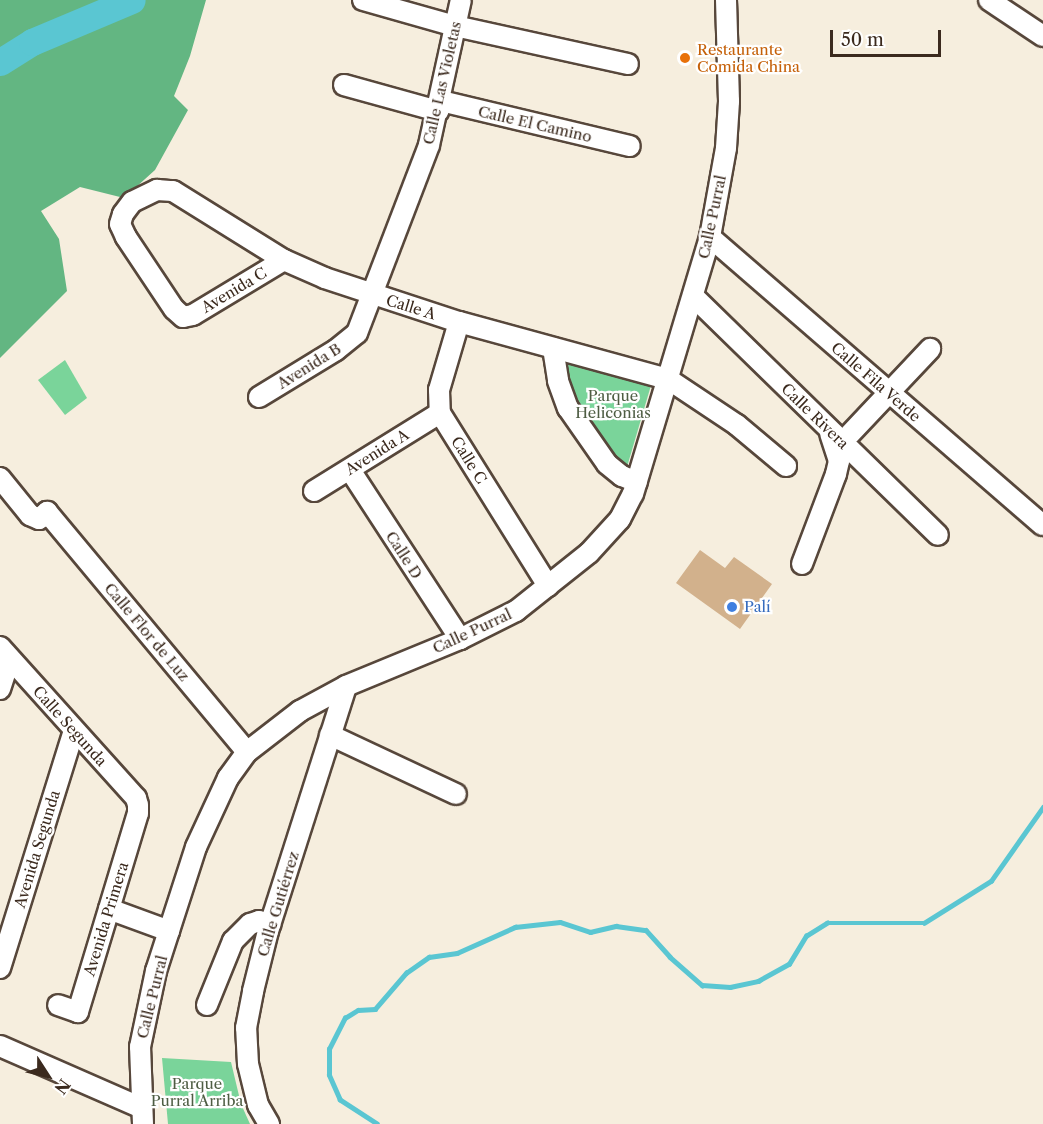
<!DOCTYPE html>
<meta charset="utf-8">
<style>
body{margin:0}
#map{position:relative;width:1043px;height:1124px;overflow:hidden;background:#f6eede;font-family:"Libre Caslon Text",serif}
div>[style]{position:absolute}
[style*='--x']{left:calc(var(--x)*1px);top:calc(var(--y)*1px);width:calc(var(--w)*1px);rotate:calc(var(--a)*1deg)}
.green>*{inset:0;background:#7ad49a}
.forest>*{inset:0;background:#63b682}
.stream>*{height:4.5px;margin:-2.25px;padding:0 2.25px;transform-origin:2.25px;border-radius:2.25px;background:#5ac6d2}
.river>*{height:27px;margin:-13.5px;padding:0 13.5px;transform-origin:13.5px;border-radius:13.5px;background:#5ac6d2}
.building>*{inset:0;background:#d2b18c}
.roads{filter:drop-shadow(2px 0 #57473b) drop-shadow(-2px 0 #57473b) drop-shadow(0 2px #57473b) drop-shadow(0 -2px #57473b)}
.minor>*{height:20px;margin:-10px;padding:0 10px;transform-origin:10px;border-radius:10px;background:#fff}
.dots>*{width:16px;height:16px;translate:-50% -50%;box-sizing:border-box;border:3px solid #fff;border-radius:50%}
span{translate:-50% -50%;white-space:nowrap;text-align:center;line-height:1.15;-webkit-text-stroke:4.5px #fff;paint-order:stroke}
.food-label{font-size:15px;color:#c56008}
.left{translate:0 -50%;text-align:left}
.street-label{font-size:15px;color:#3b2a1e}
.park-label{font-size:15px;color:#4e5d43}
.shop-label{font-size:15px;color:#366cbe}
.north{position:absolute;left:18px;top:1046px;width:60px;height:60px;-webkit-text-stroke:4px #fff;paint-order:stroke;rotate:126deg;font-size:16px;font-weight:700;line-height:24px;text-align:center;color:#3b2a1e}
.north::after{content:'';display:block;margin:auto;width:21px;height:27px;background:#3b2a1e;clip-path:polygon(50% 0,100% 100%,50% 72%,0 100%)}
.scale{position:absolute;left:830px;top:30px;width:111px;height:27px;box-sizing:border-box;border:3px solid #3b2a1e;border-top:0;padding-left:8px;font-size:18px;line-height:21px;white-space:nowrap;color:#3b2a1e;-webkit-text-stroke:4px #fff;paint-order:stroke}
</style>
<div id="map">
<div class="green">
<div style="clip-path:polygon(561px 357px,652px 382px,627px 467px,610px 458px,562px 380px)"></div>
<div style="clip-path:polygon(65px 360px,87px 398px,65px 415px,38px 380px)"></div>
<div style="clip-path:polygon(162px 1058px,231px 1062px,241px 1104px,250px 1124px,168px 1124px)"></div>
</div>
<div class="forest">
<div style="clip-path:polygon(0 0,206px 0,190px 56px,174px 96px,188px 110px,155px 170px,124px 198px,80px 187px,41px 211px,59px 239px,67px 291px,0 358px)"></div>
</div>
<div class="stream">
<div style="--x:377;--y:1124;--w:44;--a:-147"></div>
<div style="--x:340;--y:1100;--w:27;--a:-114"></div>
<div style="--x:329;--y:1075;--w:26;--a:-90"></div>
<div style="--x:329;--y:1049;--w:35;--a:-63"></div>
<div style="--x:345;--y:1018;--w:15;--a:-32"></div>
<div style="--x:358;--y:1010;--w:17;--a:-3"></div>
<div style="--x:375;--y:1009;--w:48;--a:-49.3"></div>
<div style="--x:406;--y:973;--w:28;--a:-35"></div>
<div style="--x:429;--y:957;--w:28;--a:-8"></div>
<div style="--x:457;--y:953;--w:64;--a:-24.1"></div>
<div style="--x:515;--y:927;--w:45;--a:-6.3"></div>
<div style="--x:560;--y:922;--w:32;--a:18"></div>
<div style="--x:590;--y:932;--w:27;--a:-13"></div>
<div style="--x:616;--y:926;--w:30;--a:8"></div>
<div style="--x:646;--y:930;--w:36;--a:48"></div>
<div style="--x:670;--y:957;--w:43;--a:41.2"></div>
<div style="--x:702;--y:985;--w:28;--a:4"></div>
<div style="--x:730;--y:987;--w:29;--a:-12"></div>
<div style="--x:758;--y:981;--w:35;--a:-29"></div>
<div style="--x:789;--y:964;--w:33;--a:-59"></div>
<div style="--x:806;--y:936;--w:25;--a:-32"></div>
<div style="--x:827;--y:923;--w:97;--a:0"></div>
<div style="--x:924;--y:923;--w:79;--a:-32.1"></div>
<div style="--x:991;--y:881;--w:90;--a:-54.9"></div>
</div>
<div class="river">
<div style="--x:0;--y:62;--w:38;--a:-32"></div>
<div style="--x:32;--y:42;--w:108;--a:-22.8"></div>
</div>
<div class="building">
<div style="clip-path:polygon(700px 550px,725px 568px,734px 557px,772px 584px,740px 629px,676px 583px)"></div>
</div>
<div class="roads">
<div class="minor">
<div style="--x:363;--y:0;--w:96;--a:15.8"></div>
<div style="--x:455;--y:26;--w:177;--a:12.4"></div>
<div style="--x:989;--y:0;--w:65;--a:33.7"></div>
<div style="--x:344;--y:85;--w:98;--a:15.5"></div>
<div style="--x:441;--y:101;--w:194;--a:13.4"></div>
<div style="--x:710;--y:237;--w:440;--a:40.9"></div>
<div style="--x:284;--y:260;--w:106;--a:148.9"></div>
<div style="--x:193;--y:315;--w:10;--a:169"></div>
<div style="--x:183;--y:317;--w:12;--a:-138"></div>
<div style="--x:174;--y:309;--w:87;--a:-123.7"></div>
<div style="--x:126;--y:237;--w:14;--a:-115"></div>
<div style="--x:120;--y:224;--w:10;--a:-73"></div>
<div style="--x:123;--y:214;--w:15;--a:-53"></div>
<div style="--x:132;--y:202;--w:28;--a:-26"></div>
<div style="--x:157;--y:190;--w:16;--a:4"></div>
<div style="--x:173;--y:191;--w:131;--a:31.9"></div>
<div style="--x:284;--y:260;--w:45;--a:23.7"></div>
<div style="--x:325;--y:278;--w:141;--a:18.2"></div>
<div style="--x:459;--y:322;--w:217;--a:15.3"></div>
<div style="--x:668;--y:379;--w:83;--a:33.7"></div>
<div style="--x:737;--y:425;--w:64;--a:39.9"></div>
<div style="--x:693;--y:296;--w:342;--a:44.3"></div>
<div style="--x:459;--y:322;--w:71;--a:106.4"></div>
<div style="--x:439;--y:390;--w:23;--a:88"></div>
<div style="--x:440;--y:413;--w:204;--a:58"></div>
<div style="--x:553;--y:348;--w:33;--a:81"></div>
<div style="--x:558;--y:381;--w:29;--a:70"></div>
<div style="--x:568;--y:408;--w:68;--a:55.1"></div>
<div style="--x:607;--y:464;--w:19;--a:39"></div>
<div style="--x:622;--y:476;--w:16;--a:22"></div>
<div style="--x:259;--y:397;--w:90;--a:-31.4"></div>
<div style="--x:336;--y:350;--w:27;--a:-39"></div>
<div style="--x:357;--y:333;--w:201;--a:-69"></div>
<div style="--x:429;--y:145;--w:148;--a:-77.6"></div>
<div style="--x:850;--y:434;--w:117;--a:-46.7"></div>
<div style="--x:350;--y:470;--w:202;--a:56.9"></div>
<div style="--x:0;--y:478;--w:48;--a:51"></div>
<div style="--x:30;--y:515;--w:10;--a:24"></div>
<div style="--x:39;--y:519;--w:11;--a:-41"></div>
<div style="--x:47;--y:512;--w:312;--a:50.2"></div>
<div style="--x:314;--y:491;--w:148;--a:-31.8"></div>
<div style="--x:802;--y:564;--w:96;--a:-69.3"></div>
<div style="--x:836;--y:474;--w:13;--a:-77"></div>
<div style="--x:839;--y:461;--w:28;--a:-108"></div>
<div style="--x:0;--y:647;--w:203;--a:48"></div>
<div style="--x:136;--y:798;--w:7;--a:74"></div>
<div style="--x:138;--y:805;--w:8;--a:90"></div>
<div style="--x:138;--y:813;--w:208;--a:106.8"></div>
<div style="--x:78;--y:1012;--w:21;--a:-161"></div>
<div style="--x:0;--y:689;--w:32;--a:-72"></div>
<div style="--x:330;--y:735;--w:139;--a:25.1"></div>
<div style="--x:109;--y:909;--w:64;--a:20.1"></div>
<div style="--x:0;--y:968;--w:248;--a:-72.7"></div>
<div style="--x:207;--y:1005;--w:69;--a:-67.9"></div>
<div style="--x:233;--y:941;--w:24;--a:-45"></div>
<div style="--x:250;--y:924;--w:9;--a:-18"></div>
<div style="--x:259;--y:921;--w:12;--a:14"></div>
<div style="--x:0;--y:1046;--w:155;--a:23.6"></div>
<div style="--x:143;--y:1124;--w:77;--a:-92.2"></div>
<div style="--x:140;--y:1047;--w:78;--a:-78.1"></div>
<div style="--x:156;--y:971;--w:130;--a:-72.1"></div>
<div style="--x:196;--y:847;--w:76;--a:-65.1"></div>
<div style="--x:228;--y:778;--w:32;--a:-54"></div>
<div style="--x:247;--y:752;--w:67;--a:-37.7"></div>
<div style="--x:300;--y:711;--w:52;--a:-28.5"></div>
<div style="--x:346;--y:686;--w:123;--a:-22.4"></div>
<div style="--x:460;--y:639;--w:63;--a:-26.6"></div>
<div style="--x:516;--y:611;--w:93;--a:-38.5"></div>
<div style="--x:589;--y:553;--w:46;--a:-47.6"></div>
<div style="--x:620;--y:519;--w:28;--a:-63"></div>
<div style="--x:633;--y:494;--w:268;--a:-73.3"></div>
<div style="--x:710;--y:237;--w:90;--a:-79.8"></div>
<div style="--x:726;--y:148;--w:47;--a:-86.3"></div>
<div style="--x:729;--y:101;--w:101;--a:-91.7"></div>
<div style="--x:269;--y:1124;--w:22;--a:-120"></div>
<div style="--x:258;--y:1105;--w:42;--a:-103.7"></div>
<div style="--x:248;--y:1064;--w:36;--a:-93"></div>
<div style="--x:246;--y:1028;--w:38;--a:-79"></div>
<div style="--x:253;--y:991;--w:62;--a:-76"></div>
<div style="--x:268;--y:931;--w:257;--a:-72.3"></div>
</div>
</div>
<div class="dots">
<div style="left:685px;top:58px;background:#e8710a"></div>
<div style="left:732px;top:607px;background:#3f7fe0"></div>
</div>
<div class="food-label">
<span class="left" style="left:697px;top:58px">Restaurante<br>Comida China</span>
</div>
<div class="street-label">
<span style="left:442px;top:83px;rotate:-77deg">Calle Las Violetas</span>
<span style="left:535px;top:124px;rotate:13deg">Calle El Camino</span>
<span style="left:712px;top:217px;rotate:-78deg">Calle Purral</span>
<span style="left:234px;top:290px;rotate:-31deg">Avenida C</span>
<span style="left:411px;top:307px;rotate:17deg">Calle A</span>
<span style="left:309px;top:366px;rotate:-32deg">Avenida B</span>
<span style="left:876px;top:382px;rotate:41deg">Calle Fila Verde</span>
<span style="left:815px;top:416px;rotate:44deg">Calle Rivera</span>
<span style="left:377px;top:452px;rotate:-32deg">Avenida A</span>
<span style="left:469px;top:460px;rotate:58deg">Calle C</span>
<span style="left:404px;top:555px;rotate:57deg">Calle D</span>
<span style="left:472px;top:631px;rotate:-25deg">Calle Purral</span>
<span style="left:147px;top:632px;rotate:50deg">Calle Flor de Luz</span>
<span style="left:70px;top:726px;rotate:48deg">Calle Segunda</span>
<span style="left:37px;top:849px;rotate:-73deg">Avenida Segunda</span>
<span style="left:278px;top:904px;rotate:-73deg">Calle Gutiérrez</span>
<span style="left:106px;top:919px;rotate:-73deg">Avenida Primera</span>
<span style="left:152px;top:997px;rotate:-76deg">Calle Purral</span>
</div>
<div class="park-label">
<span style="left:613px;top:404px">Parque<br>Heliconias</span>
<span style="left:197px;top:1092px">Parque<br>Purral Arriba</span>
</div>
<div class="shop-label">
<span class="left" style="left:744px;top:607px">Palí</span>
</div>
<div class="north">N</div>
<div class="scale">50 m</div>
</div>
